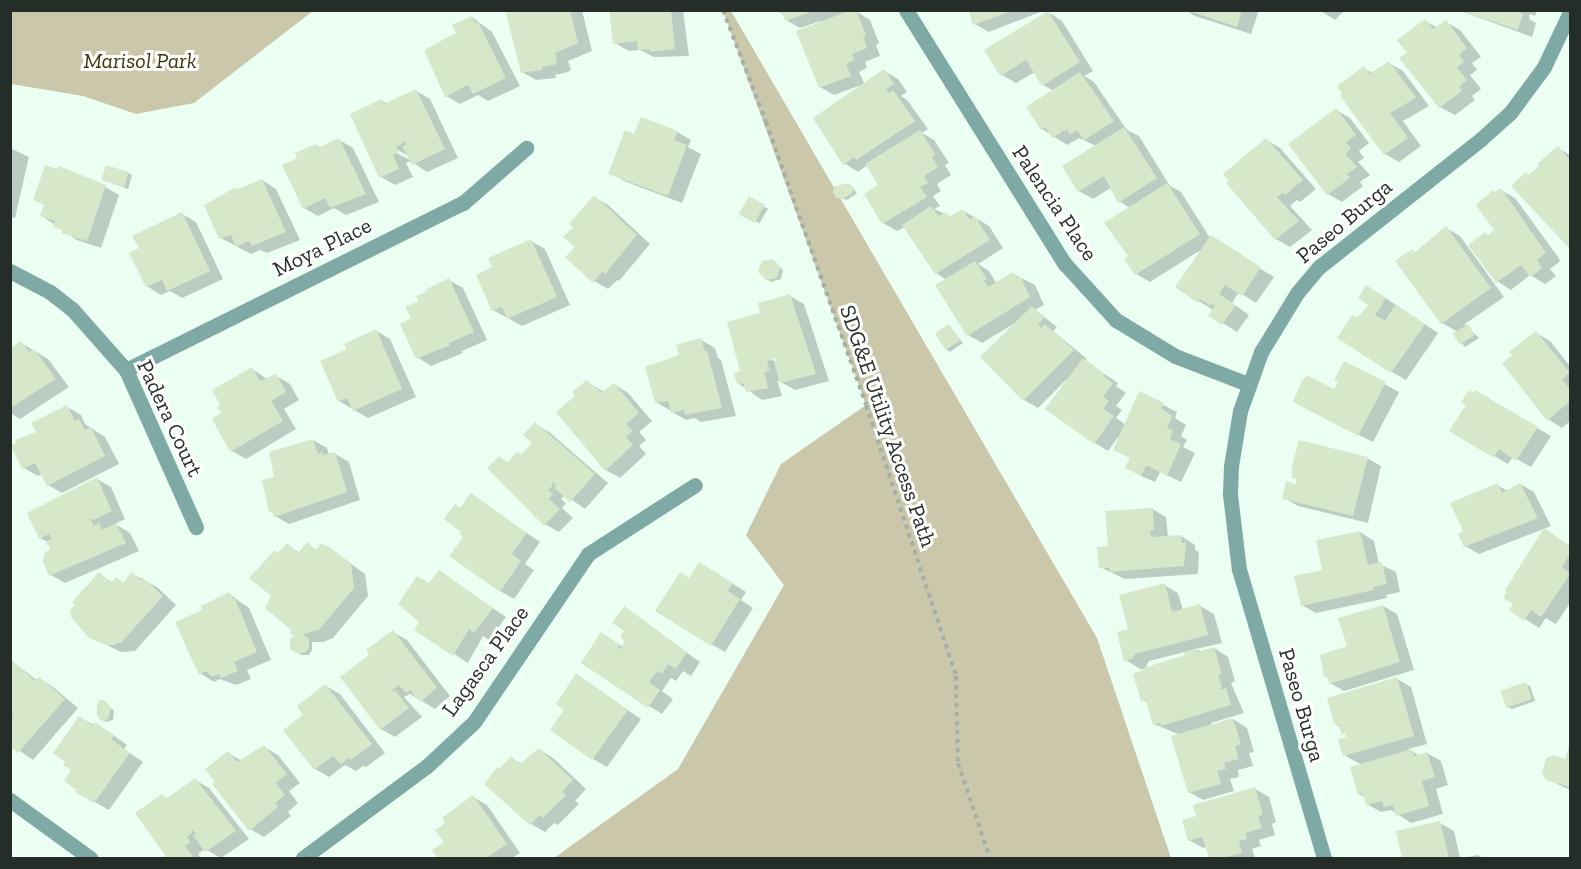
<!DOCTYPE html>
<style>
body{margin:0}
#map{position:relative;width:1581px;height:869px;overflow:hidden;background:#ecfff3;font-family:"Zilla Slab",serif}
div>[style]{position:absolute}
[style*='--x']{left:calc(var(--x)*1px);top:calc(var(--y)*1px);width:calc(var(--w)*1px);rotate:calc(var(--a)*1deg)}
.green>*{inset:0;background:#cbc7aa}
.shadow>*{inset:0;background:#0003;transform-origin:0 0}
.building>*{inset:0;background:#d7e7c9;transform-origin:0 0}
.path>*{height:4px;margin-top:-2px;transform-origin:0;background:repeating-linear-gradient(90deg,#a2b1a7 0 4.5px,transparent 0 9px)}
.street>*{height:15px;margin:-7.5px;padding:0 7.5px;transform-origin:7.5px;border-radius:7.5px;background:#7ea9a4}
span{translate:-50% -50%;white-space:nowrap;text-align:center;line-height:1.15;-webkit-text-stroke:6px #fff;paint-order:stroke}
.park-label{font-size:22px;color:#3e370e;font-style:italic}
.street-label{font-size:22px;color:#252d28}
.frame{position:absolute;inset:0;border:12px solid #252d28;pointer-events:none}
</style>
<div id="map">
<div class="green">
<div style="clip-path:polygon(10px 11px,11px 10px,313px 11px,194px 103px,136px 114px,83px 96px,11px 84px)"></div>
<div style="clip-path:polygon(723px 11px,731px 11px,1097px 638px,1171px 858px,554px 858px,678px 769px,784px 585px,746px 535px,781px 464px,866px 405px)"></div>
</div>
<div class="shadow">
<div style="clip-path:polygon(520px 10px,582px 10px,592px 51px,568px 61px,571px 70px,568px 72px,555px 75px,556px 78px,536px 80px,522px 72px)"></div>
<div style="clip-path:polygon(611px 10px,683px 10px,689px 56px,654px 57px,640px 50px,629px 51px,615px 43px)"></div>
<div style="clip-path:polygon(773px 10px,854px 10px,870px 20px,879px 43px,876px 45px,880px 56px,865px 62px,867px 68px,859px 72px,865px 85px,884px 71px,898px 79px,907px 92px,901px 96px,907px 100px,928px 129px,922px 133px,934px 140px,949px 163px,945px 165px,951px 175px,937px 184px,941px 191px,933px 196px,940px 206px,934px 209px,952px 217px,962px 210px,989px 226px,1003px 248px,978px 264px,989px 271px,997px 284px,1013px 274px,1035px 285px,1044px 305px,1035px 310px,1057px 327px,1053px 331px,1087px 359px,1085px 361px,1118px 383px,1116px 386px,1126px 393px,1116px 406px,1122px 410px,1116px 418px,1126px 425px,1140px 393px,1177px 412px,1175px 418px,1186px 425px,1181px 436px,1187px 440px,1183px 447px,1195px 453px,1181px 482px,1160px 472px,1155px 482px,1141px 476px,1118px 437px,1108px 451px,1095px 443px,1066px 380px,1038px 408px,1024px 400px,1015px 323px,982px 343px,968px 335px,947px 280px,936px 273px,905px 227px,897px 231px,883px 223px,880px 186px,867px 165px,858px 172px,844px 163px,864px 84px,834px 95px,820px 87px,821px 21px,800px 28px,786px 20px,784px 14px)"></div>
<div style="clip-path:polygon(970px 10px,1045px 10px,989px 32px,975px 24px)"></div>
<div style="clip-path:polygon(1185px 10px,1259px 10px,1251px 34px,1195px 16px)"></div>
<div style="clip-path:polygon(1319px 10px,1345px 10px,1335px 20px)"></div>
<div style="clip-path:polygon(1458px 10px,1537px 10px,1535px 16px,1530px 14px,1529px 19px,1536px 23px,1532px 37px)"></div>
<div style="clip-path:polygon(1048px 12px,1062px 21px,1093px 71px,1084px 76px,1094px 82px,1127px 130px,1139px 136px,1170px 186px,1181px 192px,1210px 238px,1274px 277px,1256px 303px,1239px 292px,1232px 303px,1249px 315px,1237px 332px,1210px 315px,1213px 310px,1177px 287px,1204px 248px,1150px 282px,1136px 274px,1130px 257px,1130px 208px,1119px 201px,1112px 187px,1093px 199px,1079px 191px,1096px 146px,1079px 138px,1067px 145px,1042px 129px,1054px 91px,1043px 85px,1035px 72px,1016px 83px,1002px 75px,986px 50px)"></div>
<div style="clip-path:polygon(472px 17px,492px 32px,520px 86px,488px 101px,478px 95px,460px 104px,446px 96px,458px 34px)"></div>
<div style="clip-path:polygon(1425px 21px,1438px 28px,1446px 22px,1460px 30px,1481px 57px,1472px 63px,1477px 70px,1470px 75px,1481px 89px,1472px 96px,1475px 100px,1455px 115px,1440px 107px,1401px 59px,1409px 53px)"></div>
<div style="clip-path:polygon(1389px 63px,1403px 71px,1429px 106px,1403px 121px,1421px 146px,1399px 162px,1385px 154px,1364px 68px,1374px 74px)"></div>
<div style="clip-path:polygon(evenodd,416px 91px,430px 99px,458px 158px,427px 172px,411px 161px,406px 163px,413px 177px,395px 185px,381px 177px,382px 101px,388px 104px,416px 91px,393px 147px,410px 157px,410px 160px,391px 150px,393px 147px)"></div>
<div style="clip-path:polygon(1336px 110px,1350px 118px,1369px 143px,1359px 151px,1364px 158px,1358px 162px,1370px 175px,1360px 182px,1363px 186px,1342px 202px,1328px 194px)"></div>
<div style="clip-path:polygon(677px 132px,691px 140px,688px 147px,701px 154px,682px 203px,624px 181px,610px 173px,635px 136px)"></div>
<div style="clip-path:polygon(339px 140px,353px 148px,379px 202px,346px 215px,334px 208px,318px 216px,304px 208px,299px 159px,316px 145px,321px 148px)"></div>
<div style="clip-path:polygon(1266px 140px,1280px 148px,1316px 189px,1300px 202px,1297px 200px,1290px 206px,1312px 230px,1290px 247px,1276px 239px)"></div>
<div style="clip-path:polygon(10px 148px,29px 157px,15px 218px,10px 217px)"></div>
<div style="clip-path:polygon(1558px 148px,1570px 155px,1570px 247px,1513px 186px,1529px 176px)"></div>
<div style="clip-path:polygon(128px 173px,132px 175px,128px 189px,103px 180px)"></div>
<div style="clip-path:polygon(262px 180px,276px 189px,300px 240px,267px 253px,260px 250px,251px 254px,221px 238px,216px 198px)"></div>
<div style="clip-path:polygon(849px 184px,857px 193px,847px 200px,837px 197px)"></div>
<div style="clip-path:polygon(105px 187px,119px 195px,101px 248px,77px 240px,42px 216px,46px 205px)"></div>
<div style="clip-path:polygon(1501px 190px,1515px 198px,1558px 257px,1560px 261px,1550px 269px,1556px 276px,1545px 284px,1530px 275px,1511px 290px,1497px 281px,1489px 236px,1497px 231px,1496px 193px)"></div>
<div style="clip-path:polygon(594px 197px,608px 205px,650px 244px,619px 281px,617px 280px,608px 289px,594px 281px,577px 247px,575px 227px)"></div>
<div style="left:750px;top:198px;width:21px;height:17px;rotate:31deg"></div>
<div style="clip-path:polygon(182px 214px,196px 222px,223px 279px,182px 298px,170px 291px,161px 295px,147px 286px,141px 249px)"></div>
<div style="clip-path:polygon(1446px 228px,1460px 236px,1504px 297px,1465px 324px,1479px 338px,1465px 347px,1455px 335px,1458px 332px,1442px 323px,1412px 251px,1416px 253px)"></div>
<div style="clip-path:polygon(531px 241px,545px 249px,570px 305px,522px 326px,493px 310px,494px 268px)"></div>
<div style="clip-path:polygon(772px 261px,783px 270px,781px 279px,771px 282px,767px 279px)"></div>
<div style="clip-path:polygon(449px 280px,463px 288px,487px 340px,462px 351px,463px 353px,431px 366px,417px 357px,413px 319px,421px 302px)"></div>
<div style="clip-path:polygon(1381px 295px,1438px 333px,1406px 380px,1392px 372px,1358px 320px)"></div>
<div style="clip-path:polygon(evenodd,790px 296px,804px 304px,829px 381px,795px 390px,777px 380px,782px 396px,762px 400px,738px 383px,762px 314px,790px 296px,769px 354px,777px 359px,778px 363px,767px 357px,769px 354px)"></div>
<div style="clip-path:polygon(949px 326px,963px 343px,950px 352px,946px 349px)"></div>
<div style="clip-path:polygon(375px 330px,390px 339px,416px 397px,368px 418px,339px 401px,348px 349px)"></div>
<div style="clip-path:polygon(1536px 333px,1550px 341px,1570px 366px,1570px 421px,1562px 428px,1548px 419px)"></div>
<div style="clip-path:polygon(701px 340px,715px 348px,718px 358px,721px 360px,736px 416px,701px 422px,694px 418px,686px 420px,656px 402px,681px 356px)"></div>
<div style="clip-path:polygon(21px 343px,48px 359px,69px 387px,20px 419px,10px 413px,10px 345px,14px 348px)"></div>
<div style="clip-path:polygon(1345px 363px,1399px 392px,1373px 442px,1309px 410px,1335px 391px)"></div>
<div style="clip-path:polygon(252px 369px,267px 379px,276px 376px,290px 384px,299px 400px,284px 409px,296px 429px,246px 459px,232px 451px,214px 419px,224px 414px,223px 405px)"></div>
<div style="clip-path:polygon(587px 382px,604px 392px,614px 384px,628px 393px,652px 421px,639px 432px,646px 440px,639px 446px,646px 454px,620px 478px,606px 470px,577px 396px)"></div>
<div style="clip-path:polygon(1475px 392px,1551px 436px,1531px 467px,1513px 457px,1508px 464px,1451px 431px)"></div>
<div style="clip-path:polygon(67px 407px,81px 415px,85px 424px,105px 437px,119px 464px,62px 493px,48px 485px,43px 474px,38px 476px,24px 468px,13px 446px,22px 438px,38px 432px)"></div>
<div style="clip-path:polygon(535px 424px,549px 432px,608px 483px,585px 509px,565px 495px,561px 499px,566px 503px,562px 508px,573px 518px,559px 532px,545px 524px,499px 458px,509px 463px,522px 456px,534px 443px)"></div>
<div style="clip-path:polygon(313px 440px,327px 448px,329px 455px,335px 454px,349px 462px,360px 500px,289px 524px,275px 516px,274px 513px,276px 478px)"></div>
<div style="clip-path:polygon(1367px 458px,1381px 466px,1368px 523px,1298px 506px,1284px 498px,1297px 486px,1298px 480px,1293px 477px)"></div>
<div style="clip-path:polygon(97px 479px,111px 487px,125px 519px,115px 524px,130px 533px,139px 551px,65px 583px,51px 575px,52px 550px,48px 542px,40px 538px)"></div>
<div style="clip-path:polygon(1520px 484px,1534px 492px,1551px 526px,1479px 554px,1465px 546px,1497px 485px,1508px 491px)"></div>
<div style="clip-path:polygon(471px 495px,540px 542px,525px 564px,534px 570px,514px 599px,500px 591px,461px 509px)"></div>
<div style="clip-path:polygon(1152px 509px,1166px 517px,1168px 537px,1181px 536px,1195px 545px,1195px 550px,1199px 552px,1198px 574px,1125px 579px,1100px 567px,1109px 548px)"></div>
<div style="clip-path:polygon(1545px 530px,1570px 546px,1570px 603px,1556px 624px,1546px 618px,1539px 628px,1511px 610px)"></div>
<div style="clip-path:polygon(1360px 532px,1374px 541px,1379px 564px,1396px 572px,1400px 592px,1386px 595px,1387px 598px,1316px 613px,1302px 605px,1324px 571px)"></div>
<div style="clip-path:polygon(307px 544px,317px 550px,331px 549px,365px 574px,368px 596px,333px 638px,323px 642px,312px 642px,312px 650px,309px 655px,301px 655px,297px 652px,293px 630px,273px 595px,279px 555px,287px 545px,300px 553px)"></div>
<div style="clip-path:polygon(439px 572px,506px 617px,489px 640px,483px 636px,468px 663px,416px 629px,421px 622px,430px 585px)"></div>
<div style="clip-path:polygon(714px 572px,746px 592px,741px 600px,753px 608px,725px 652px,711px 644px,690px 579px)"></div>
<div style="clip-path:polygon(99px 574px,113px 583px,124px 584px,132px 574px,157px 587px,176px 605px,135px 651px,121px 652px,90px 637px)"></div>
<div style="clip-path:polygon(1164px 585px,1178px 593px,1183px 610px,1200px 606px,1214px 614px,1222px 643px,1196px 649px,1202px 652px,1214px 648px,1228px 657px,1235px 681px,1231px 683px,1244px 713px,1211px 723px,1212px 725px,1233px 719px,1247px 728px,1254px 752px,1249px 753px,1253px 766px,1238px 770px,1239px 777px,1230px 779px,1234px 791px,1203px 800px,1189px 792px,1180px 735px,1154px 724px,1148px 703px,1143px 700px,1186px 656px,1185px 652px,1149px 661px,1145px 669px,1140px 669px,1126px 660px,1129px 630px)"></div>
<div style="clip-path:polygon(229px 594px,249px 608px,271px 660px,247px 670px,251px 679px,236px 685px,220px 679px,214px 682px,200px 673px,204px 611px)"></div>
<div style="clip-path:polygon(1383px 606px,1397px 614px,1414px 670px,1344px 691px,1330px 683px,1349px 647px)"></div>
<div style="clip-path:polygon(624px 608px,700px 662px,691px 676px,683px 671px,676px 681px,671px 678px,662px 691px,673px 699px,662px 714px,649px 706px,602px 634px,623px 647px,627px 641px)"></div>
<div style="clip-path:polygon(393px 632px,407px 640px,450px 696px,435px 709px,410px 694px,404px 697px,422px 717px,395px 737px,381px 729px,371px 655px)"></div>
<div style="clip-path:polygon(10px 660px,38px 681px,39px 678px,53px 687px,78px 708px,33px 760px,10px 744px)"></div>
<div style="clip-path:polygon(576px 675px,641px 719px,607px 767px,593px 759px,566px 710px)"></div>
<div style="clip-path:polygon(1397px 679px,1411px 687px,1427px 744px,1408px 749px,1420px 756px,1427px 753px,1441px 761px,1448px 785px,1436px 789px,1443px 814px,1411px 823px,1391px 810px,1381px 812px,1367px 804px,1365px 797px,1359px 794px,1362px 765px,1344px 755px,1349px 737px,1335px 723px)"></div>
<div style="clip-path:polygon(1525px 684px,1530px 686px,1535px 701px,1512px 709px,1508px 707px)"></div>
<div style="clip-path:polygon(326px 686px,340px 694px,385px 753px,366px 767px,363px 766px,356px 771px,345px 765px,329px 777px,315px 769px,305px 715px)"></div>
<div style="clip-path:polygon(107px 704px,114px 711px,113px 720px,105px 722px,101px 719px)"></div>
<div style="clip-path:polygon(80px 718px,109px 732px,127px 745px,124px 749px,143px 762px,109px 810px,77px 792px,73px 770px)"></div>
<div style="clip-path:polygon(1570px 746px,1570px 790px,1547px 779px,1566px 761px)"></div>
<div style="clip-path:polygon(264px 747px,278px 755px,300px 783px,289px 791px,298px 803px,288px 812px,291px 816px,264px 837px,250px 829px,228px 753px,242px 761px)"></div>
<div style="clip-path:polygon(539px 749px,553px 758px,586px 789px,575px 801px,579px 804px,558px 825px,554px 823px,545px 832px,531px 824px,501px 769px,511px 758px,522px 764px)"></div>
<div style="clip-path:polygon(195px 780px,209px 788px,249px 839px,221px 858px,205px 849px,198px 854px,201px 858px,169px 858px,137px 814px,162px 796px,168px 799px)"></div>
<div style="clip-path:polygon(1255px 789px,1269px 797px,1276px 822px,1272px 824px,1275px 835px,1259px 840px,1261px 846px,1252px 849px,1255px 858px,1210px 858px,1207px 847px,1203px 848px,1189px 840px,1198px 817px)"></div>
<div style="clip-path:polygon(473px 797px,487px 805px,520px 853px,512px 858px,440px 858px,434px 850px,446px 843px,447px 823px)"></div>
<div style="clip-path:polygon(1440px 823px,1454px 831px,1460px 858px,1403px 858px,1397px 832px)"></div>
<div style="clip-path:polygon(1478px 855px,1483px 858px,1463px 858px)"></div>
</div>
<div class="building">
<div style="clip-path:polygon(517px 10px,570px 10px,578px 43px,555px 53px,557px 62px,554px 65px,542px 67px,542px 70px,521px 73px,506px 13px)"></div>
<div style="clip-path:polygon(609px 10px,671px 10px,675px 49px,650px 52px,649px 49px,638px 50px,637px 41px,613px 44px)"></div>
<div style="clip-path:polygon(781px 10px,813px 10px,813px 11px,785px 21px)"></div>
<div style="clip-path:polygon(856px 10px,866px 35px,863px 37px,867px 48px,852px 54px,854px 60px,846px 64px,851px 76px,819px 88px,796px 31px,849px 11px)"></div>
<div style="clip-path:polygon(968px 10px,1011px 10px,1011px 11px,973px 25px)"></div>
<div style="clip-path:polygon(1186px 10px,1242px 10px,1237px 27px)"></div>
<div style="clip-path:polygon(1515px 10px,1523px 14px,1518px 30px,1461px 11px)"></div>
<div style="clip-path:polygon(1048px 11px,1080px 62px,1042px 86px,1026px 60px,1000px 76px,984px 50px)"></div>
<div style="clip-path:polygon(472px 16px,475px 23px,478px 22px,506px 78px,473px 94px,468px 85px,445px 97px,424px 50px,456px 33px,452px 25px)"></div>
<div style="clip-path:polygon(1425px 19px,1433px 29px,1446px 20px,1467px 48px,1459px 55px,1464px 62px,1457px 67px,1467px 80px,1459px 87px,1462px 91px,1439px 108px,1399px 58px,1407px 53px,1397px 40px)"></div>
<div style="clip-path:polygon(1389px 61px,1416px 98px,1390px 113px,1408px 138px,1384px 155px,1340px 96px,1342px 94px,1337px 86px,1364px 66px,1370px 74px)"></div>
<div style="clip-path:polygon(884px 69px,894px 84px,886px 89px,889px 93px,893px 90px,915px 121px,856px 160px,854px 157px,843px 165px,813px 118px)"></div>
<div style="clip-path:polygon(1080px 72px,1114px 121px,1084px 140px,1077px 130px,1070px 134px,1067px 129px,1052px 138px,1045px 127px,1041px 130px,1026px 107px)"></div>
<div style="clip-path:polygon(416px 89px,445px 149px,412px 165px,402px 146px,406px 145px,403px 140px,403px 143px,396px 147px,399px 152px,393px 155px,399px 169px,379px 178px,350px 114px,382px 99px,384px 104px)"></div>
<div style="clip-path:polygon(1336px 108px,1356px 135px,1346px 142px,1351px 149px,1345px 154px,1357px 167px,1347px 174px,1350px 178px,1327px 195px,1288px 144px)"></div>
<div style="clip-path:polygon(641px 117px,678px 131px,674px 140px,687px 145px,668px 196px,608px 174px,625px 130px,634px 134px)"></div>
<div style="clip-path:polygon(1124px 127px,1157px 178px,1118px 203px,1104px 176px,1078px 192px,1062px 166px)"></div>
<div style="clip-path:polygon(920px 130px,935px 154px,932px 157px,938px 167px,924px 176px,928px 183px,920px 187px,927px 197px,882px 224px,864px 194px,878px 185px,865px 164px)"></div>
<div style="clip-path:polygon(339px 138px,366px 194px,330px 208px,325px 198px,303px 209px,282px 165px,297px 158px,295px 153px,316px 144px,318px 148px)"></div>
<div style="clip-path:polygon(1266px 138px,1303px 180px,1285px 195px,1283px 193px,1277px 197px,1299px 221px,1275px 240px,1226px 183px,1229px 181px,1223px 174px)"></div>
<div style="clip-path:polygon(1558px 146px,1570px 160px,1570px 249px,1511px 186px,1526px 172px,1528px 175px,1539px 166px,1537px 164px)"></div>
<div style="clip-path:polygon(45px 165px,58px 169px,59px 166px,106px 185px,87px 241px,61px 233px,62px 230px,53px 227px,55px 221px,40px 216px,44px 205px,33px 200px)"></div>
<div style="left:106px;top:165px;width:24px;height:16px;rotate:17deg"></div>
<div style="clip-path:polygon(262px 179px,286px 232px,252px 246px,249px 241px,236px 247px,231px 235px,219px 239px,204px 205px,236px 187px,237px 190px)"></div>
<div style="clip-path:polygon(849px 183px,854px 188px,852px 194px,842px 199px,836px 198px,833px 192px,835px 186px)"></div>
<div style="clip-path:polygon(1167px 183px,1200px 234px,1135px 275px,1124px 259px,1128px 256px,1104px 223px)"></div>
<div style="clip-path:polygon(1501px 188px,1546px 253px,1537px 260px,1542px 268px,1530px 277px,1521px 265px,1496px 283px,1468px 245px,1485px 232px,1488px 235px,1494px 230px,1476px 205px,1493px 190px,1495px 192px)"></div>
<div style="clip-path:polygon(594px 195px,637px 235px,605px 274px,602px 272px,593px 283px,565px 257px,575px 247px,563px 237px,573px 227px,569px 224px)"></div>
<div style="left:749px;top:196px;width:18px;height:21px;rotate:29deg"></div>
<div style="clip-path:polygon(931px 206px,938px 216px,946px 212px,949px 217px,962px 209px,970px 220px,975px 216px,990px 240px,935px 274px,902px 225px)"></div>
<div style="clip-path:polygon(182px 212px,210px 271px,167px 291px,162px 280px,146px 287px,129px 253px,139px 248px,132px 236px)"></div>
<div style="clip-path:polygon(1446px 226px,1491px 288px,1441px 324px,1395px 261px,1412px 249px,1414px 253px)"></div>
<div style="clip-path:polygon(1211px 235px,1261px 267px,1242px 296px,1225px 285px,1219px 294px,1236px 305px,1222px 325px,1208px 316px,1215px 305px,1212px 304px,1210px 306px,1200px 299px,1198px 303px,1175px 287px)"></div>
<div style="clip-path:polygon(531px 239px,557px 297px,507px 319px,502px 307px,492px 311px,476px 275px,492px 267px,488px 258px)"></div>
<div style="clip-path:polygon(773px 259px,780px 267px,777px 278px,766px 280px,758px 272px,762px 261px)"></div>
<div style="clip-path:polygon(975px 261px,987px 279px,984px 281px,988px 287px,1013px 272px,1017px 278px,1020px 276px,1030px 297px,967px 336px,935px 285px)"></div>
<div style="clip-path:polygon(449px 278px,474px 332px,449px 343px,450px 345px,416px 359px,400px 324px,411px 318px,405px 307px,419px 301px,416px 296px,426px 292px,425px 290px)"></div>
<div style="clip-path:polygon(1366px 285px,1386px 298px,1375px 315px,1385px 321px,1395px 305px,1425px 324px,1391px 373px,1337px 338px,1352px 315px,1357px 318px,1368px 305px,1358px 298px)"></div>
<div style="clip-path:polygon(790px 294px,816px 374px,780px 383px,774px 362px,777px 361px,774px 357px,775px 359px,767px 361px,770px 371px,764px 372px,768px 388px,746px 392px,743px 383px,737px 384px,734px 373px,740px 371px,727px 322px,760px 313px,758px 303px)"></div>
<div style="clip-path:polygon(1032px 306px,1044px 318px,1038px 325px,1041px 328px,1045px 324px,1074px 350px,1023px 401px,980px 357px)"></div>
<div style="left:949px;top:324px;width:20px;height:17px;rotate:57deg"></div>
<div style="left:1468px;top:324px;width:13px;height:18px;rotate:58deg"></div>
<div style="clip-path:polygon(376px 329px,402px 389px,353px 411px,347px 398px,338px 402px,320px 361px,347px 349px,344px 344px)"></div>
<div style="clip-path:polygon(1536px 331px,1570px 373px,1562px 379px,1570px 390px,1570px 401px,1547px 421px,1502px 363px,1512px 355px,1509px 352px)"></div>
<div style="clip-path:polygon(701px 338px,705px 351px,707px 350px,722px 408px,685px 415px,684px 410px,671px 413px,668px 401px,655px 403px,645px 367px,679px 355px,676px 345px)"></div>
<div style="clip-path:polygon(21px 341px,29px 352px,34px 349px,56px 379px,10px 408px,10px 348px)"></div>
<div style="clip-path:polygon(1083px 358px,1105px 374px,1103px 376px,1113px 383px,1103px 397px,1109px 401px,1103px 409px,1114px 416px,1094px 444px,1045px 409px)"></div>
<div style="clip-path:polygon(1344px 361px,1386px 382px,1358px 436px,1293px 402px,1302px 381px,1307px 375px,1334px 389px,1338px 382px,1334px 380px)"></div>
<div style="clip-path:polygon(252px 367px,260px 381px,276px 374px,286px 392px,271px 401px,283px 421px,230px 452px,212px 419px,221px 413px,217px 406px,220px 405px,212px 390px)"></div>
<div style="clip-path:polygon(587px 380px,601px 393px,614px 383px,639px 413px,626px 424px,633px 431px,626px 437px,633px 445px,605px 471px,556px 412px,575px 396px,572px 392px)"></div>
<div style="clip-path:polygon(1469px 390px,1473px 393px,1475px 390px,1538px 427px,1516px 461px,1499px 449px,1494px 457px,1487px 454px,1449px 431px,1466px 405px,1461px 402px)"></div>
<div style="clip-path:polygon(1139px 391px,1164px 403px,1161px 408px,1172px 416px,1167px 428px,1173px 430px,1170px 439px,1181px 444px,1167px 476px,1146px 465px,1141px 476px,1125px 468px,1130px 458px,1113px 450px)"></div>
<div style="clip-path:polygon(67px 405px,75px 421px,79px 419px,85px 430px,91px 427px,105px 456px,47px 486px,35px 463px,22px 469px,11px 446px,17px 443px,15px 440px,36px 432px,31px 423px)"></div>
<div style="clip-path:polygon(535px 422px,595px 474px,570px 502px,554px 488px,556px 485px,552px 481px,553px 485px,548px 490px,553px 494px,549px 499px,560px 509px,544px 526px,487px 468px,499px 456px,507px 463px,517px 452px,521px 455px,532px 443px,523px 435px)"></div>
<div style="clip-path:polygon(313px 439px,318px 454px,322px 452px,323px 455px,335px 452px,347px 492px,274px 517px,272px 512px,269px 512px,262px 480px,274px 477px,269px 452px)"></div>
<div style="clip-path:polygon(1299px 440px,1368px 457px,1353px 516px,1282px 499px,1286px 481px,1296px 484px,1297px 479px,1292px 478px,1292px 467px)"></div>
<div style="clip-path:polygon(97px 477px,112px 511px,93px 520px,90px 518px,94px 526px,99px 523px,102px 530px,116px 523px,126px 543px,49px 576px,43px 561px,45px 552px,50px 550px,46px 541px,52px 539px,49px 534px,39px 539px,27px 513px)"></div>
<div style="clip-path:polygon(1498px 483px,1502px 493px,1520px 483px,1538px 518px,1464px 547px,1458px 534px,1463px 531px,1450px 503px)"></div>
<div style="clip-path:polygon(471px 493px,527px 533px,512px 554px,521px 561px,500px 592px,449px 556px,463px 537px,459px 534px,461px 532px,444px 519px,455px 504px,460px 508px)"></div>
<div style="clip-path:polygon(1153px 508px,1154px 530px,1150px 530px,1151px 537px,1181px 535px,1182px 543px,1186px 542px,1184px 566px,1110px 572px,1109px 568px,1099px 568px,1097px 547px,1108px 546px,1105px 511px)"></div>
<div style="clip-path:polygon(1544px 528px,1570px 546px,1570px 554px,1562px 567px,1570px 574px,1541px 617px,1531px 610px,1524px 621px,1509px 610px,1513px 604px,1503px 598px,1507px 592px,1505px 590px)"></div>
<div style="clip-path:polygon(1360px 531px,1368px 565px,1382px 562px,1387px 584px,1373px 587px,1374px 590px,1301px 606px,1294px 576px,1322px 570px,1316px 540px)"></div>
<div style="clip-path:polygon(307px 542px,316px 550px,321px 543px,331px 548px,351px 564px,354px 588px,319px 630px,303px 634px,309px 639px,309px 648px,304px 653px,296px 653px,290px 649px,290px 640px,294px 634px,290px 634px,291px 630px,265px 608px,271px 596px,249px 578px,275px 550px,278px 553px,287px 543px,298px 553px)"></div>
<div style="clip-path:polygon(699px 562px,733px 583px,728px 591px,740px 599px,711px 646px,655px 611px,680px 572px,689px 578px)"></div>
<div style="clip-path:polygon(439px 570px,493px 608px,474px 633px,469px 629px,453px 656px,414px 630px,419px 622px,398px 604px,417px 576px,429px 583px)"></div>
<div style="clip-path:polygon(99px 572px,111px 583px,116px 577px,123px 583px,132px 572px,140px 580px,142px 577px,163px 596px,120px 644px,118px 642px,116px 645px,106px 645px,89px 638px,71px 617px,70px 610px,75px 605px,72px 602px)"></div>
<div style="clip-path:polygon(1165px 583px,1172px 612px,1200px 604px,1208px 635px,1135px 654px,1132px 659px,1124px 661px,1117px 632px,1128px 629px,1119px 595px)"></div>
<div style="clip-path:polygon(229px 592px,233px 599px,235px 599px,257px 652px,234px 662px,238px 671px,221px 678px,219px 674px,212px 677px,206px 671px,199px 675px,175px 622px,202px 610px,201px 606px)"></div>
<div style="clip-path:polygon(1383px 605px,1400px 662px,1329px 684px,1327px 677px,1324px 677px,1320px 655px,1347px 646px,1338px 618px)"></div>
<div style="clip-path:polygon(624px 606px,687px 652px,676px 669px,668px 664px,662px 674px,657px 671px,649px 682px,660px 690px,648px 708px,581px 663px,601px 632px,619px 644px,618px 647px,623px 650px,621px 648px,625px 641px,620px 637px,624px 631px,612px 623px)"></div>
<div style="clip-path:polygon(393px 630px,437px 688px,420px 702px,410px 690px,406px 693px,399px 685px,393px 690px,392px 688px,393px 692px,395px 690px,409px 708px,380px 730px,340px 677px,369px 655px,366px 650px)"></div>
<div style="clip-path:polygon(1214px 647px,1222px 674px,1218px 675px,1222px 686px,1219px 690px,1226px 688px,1231px 705px,1161px 726px,1160px 723px,1153px 725px,1146px 700px,1141px 701px,1133px 674px,1144px 670px,1143px 668px,1185px 655px,1184px 652px,1197px 648px,1198px 652px)"></div>
<div style="clip-path:polygon(10px 659px,35px 681px,39px 677px,65px 699px,18px 753px,10px 746px,10px 718px,14px 715px,10px 712px)"></div>
<div style="clip-path:polygon(576px 673px,628px 710px,592px 760px,550px 730px,564px 710px,556px 704px)"></div>
<div style="clip-path:polygon(1397px 677px,1414px 736px,1343px 756px,1338px 739px,1346px 737px,1345px 734px,1342px 735px,1338px 724px,1334px 724px,1327px 698px)"></div>
<div style="left:1526px;top:682px;width:18px;height:27px;rotate:71deg"></div>
<div style="clip-path:polygon(325px 684px,372px 744px,351px 760px,349px 758px,341px 764px,333px 756px,314px 770px,283px 730px,303px 715px,297px 706px)"></div>
<div style="clip-path:polygon(100px 700px,104px 700px,111px 708px,109px 718px,105px 721px,100px 720px,97px 715px,97px 704px)"></div>
<div style="clip-path:polygon(79px 716px,93px 726px,95px 722px,114px 736px,111px 739px,130px 753px,94px 803px,75px 792px,77px 790px,64px 781px,71px 770px,63px 765px,65px 762px,53px 753px)"></div>
<div style="clip-path:polygon(1233px 718px,1241px 744px,1235px 746px,1239px 759px,1224px 763px,1226px 769px,1217px 771px,1221px 784px,1188px 793px,1171px 736px)"></div>
<div style="clip-path:polygon(1570px 742px,1570px 787px,1546px 780px,1542px 773px,1546px 758px,1553px 755px,1565px 759px)"></div>
<div style="clip-path:polygon(264px 745px,287px 774px,276px 783px,285px 795px,275px 803px,278px 807px,249px 831px,212px 784px,215px 782px,205px 769px,228px 751px,237px 762px)"></div>
<div style="clip-path:polygon(539px 748px,573px 780px,562px 792px,566px 795px,543px 818px,540px 815px,530px 825px,484px 784px,497px 767px,500px 768px,511px 756px,520px 764px)"></div>
<div style="clip-path:polygon(1412px 749px,1414px 756px,1427px 752px,1435px 777px,1422px 781px,1429px 806px,1396px 816px,1393px 805px,1384px 807px,1382px 801px,1366px 805px,1362px 793px,1358px 795px,1350px 767px)"></div>
<div style="clip-path:polygon(195px 778px,236px 831px,205px 852px,193px 835px,196px 834px,192px 829px,192px 833px,187px 837px,190px 842px,185px 846px,194px 858px,167px 858px,135px 813px,162px 794px,166px 799px)"></div>
<div style="clip-path:polygon(1255px 787px,1263px 815px,1258px 816px,1262px 828px,1246px 833px,1247px 839px,1239px 841px,1242px 853px,1223px 858px,1209px 858px,1202px 837px,1188px 841px,1182px 820px,1196px 816px,1193px 805px)"></div>
<div style="clip-path:polygon(473px 795px,507px 844px,486px 858px,438px 858px,432px 850px,444px 842px,435px 830px,445px 823px,442px 818px)"></div>
<div style="clip-path:polygon(1440px 821px,1449px 858px,1402px 858px,1396px 831px)"></div>
</div>
<div class="path">
<div style="--x:723;--y:10;--w:120;--a:69"></div>
<div style="--x:766;--y:122;--w:300;--a:70.5"></div>
<div style="--x:866;--y:405;--w:286;--a:71.6"></div>
<div style="--x:956;--y:676;--w:87;--a:88.7"></div>
<div style="--x:958;--y:763;--w:100;--a:71.4"></div>
</div>
<div class="street">
<div style="--x:906;--y:10;--w:300;--a:58"></div>
<div style="--x:1065;--y:264;--w:76;--a:47.7"></div>
<div style="--x:1116;--y:320;--w:69;--a:31.4"></div>
<div style="--x:1175;--y:356;--w:78;--a:21"></div>
<div style="--x:10;--y:271;--w:45;--a:27.7"></div>
<div style="--x:50;--y:292;--w:28;--a:38"></div>
<div style="--x:72;--y:309;--w:81;--a:48.5"></div>
<div style="--x:126;--y:370;--w:172;--a:66"></div>
<div style="--x:126;--y:370;--w:376;--a:-26.4"></div>
<div style="--x:463;--y:203;--w:84;--a:-41.1"></div>
<div style="--x:10;--y:800;--w:99;--a:35.9"></div>
<div style="--x:303;--y:858;--w:154;--a:-36.6"></div>
<div style="--x:427;--y:766;--w:64;--a:-43.1"></div>
<div style="--x:474;--y:722;--w:203;--a:-55.8"></div>
<div style="--x:588;--y:554;--w:127;--a:-32.8"></div>
<div style="--x:1324;--y:858;--w:300;--a:-106.4"></div>
<div style="--x:1239;--y:570;--w:77;--a:-96.8"></div>
<div style="--x:1230;--y:494;--w:28;--a:-88"></div>
<div style="--x:1231;--y:466;--w:56;--a:-80.7"></div>
<div style="--x:1240;--y:411;--w:63;--a:-70.4"></div>
<div style="--x:1261;--y:352;--w:69;--a:-58.6"></div>
<div style="--x:1297;--y:293;--w:34;--a:-50"></div>
<div style="--x:1319;--y:267;--w:206;--a:-38.3"></div>
<div style="--x:1481;--y:139;--w:39;--a:-42"></div>
<div style="--x:1510;--y:113;--w:57;--a:-53.5"></div>
<div style="--x:1544;--y:67;--w:61;--a:-64.7"></div>
</div>
<div class="park-label">
<span style="left:140px;top:61px">Marisol Park</span>
</div>
<div class="street-label">
<span style="left:1055px;top:203px;rotate:56deg">Palencia Place</span>
<span style="left:1344px;top:221px;rotate:-40deg">Paseo Burga</span>
<span style="left:322px;top:247px;rotate:-26deg">Moya Place</span>
<span style="left:170px;top:418px;rotate:65deg">Padera Court</span>
<span style="left:888px;top:426px;rotate:71deg">SDG&amp;E Utility Access Path</span>
<span style="left:485px;top:661px;rotate:-54deg">Lagasca Place</span>
<span style="left:1302px;top:705px;rotate:74deg">Paseo Burga</span>
</div>
<div class="frame"></div>
</div>
